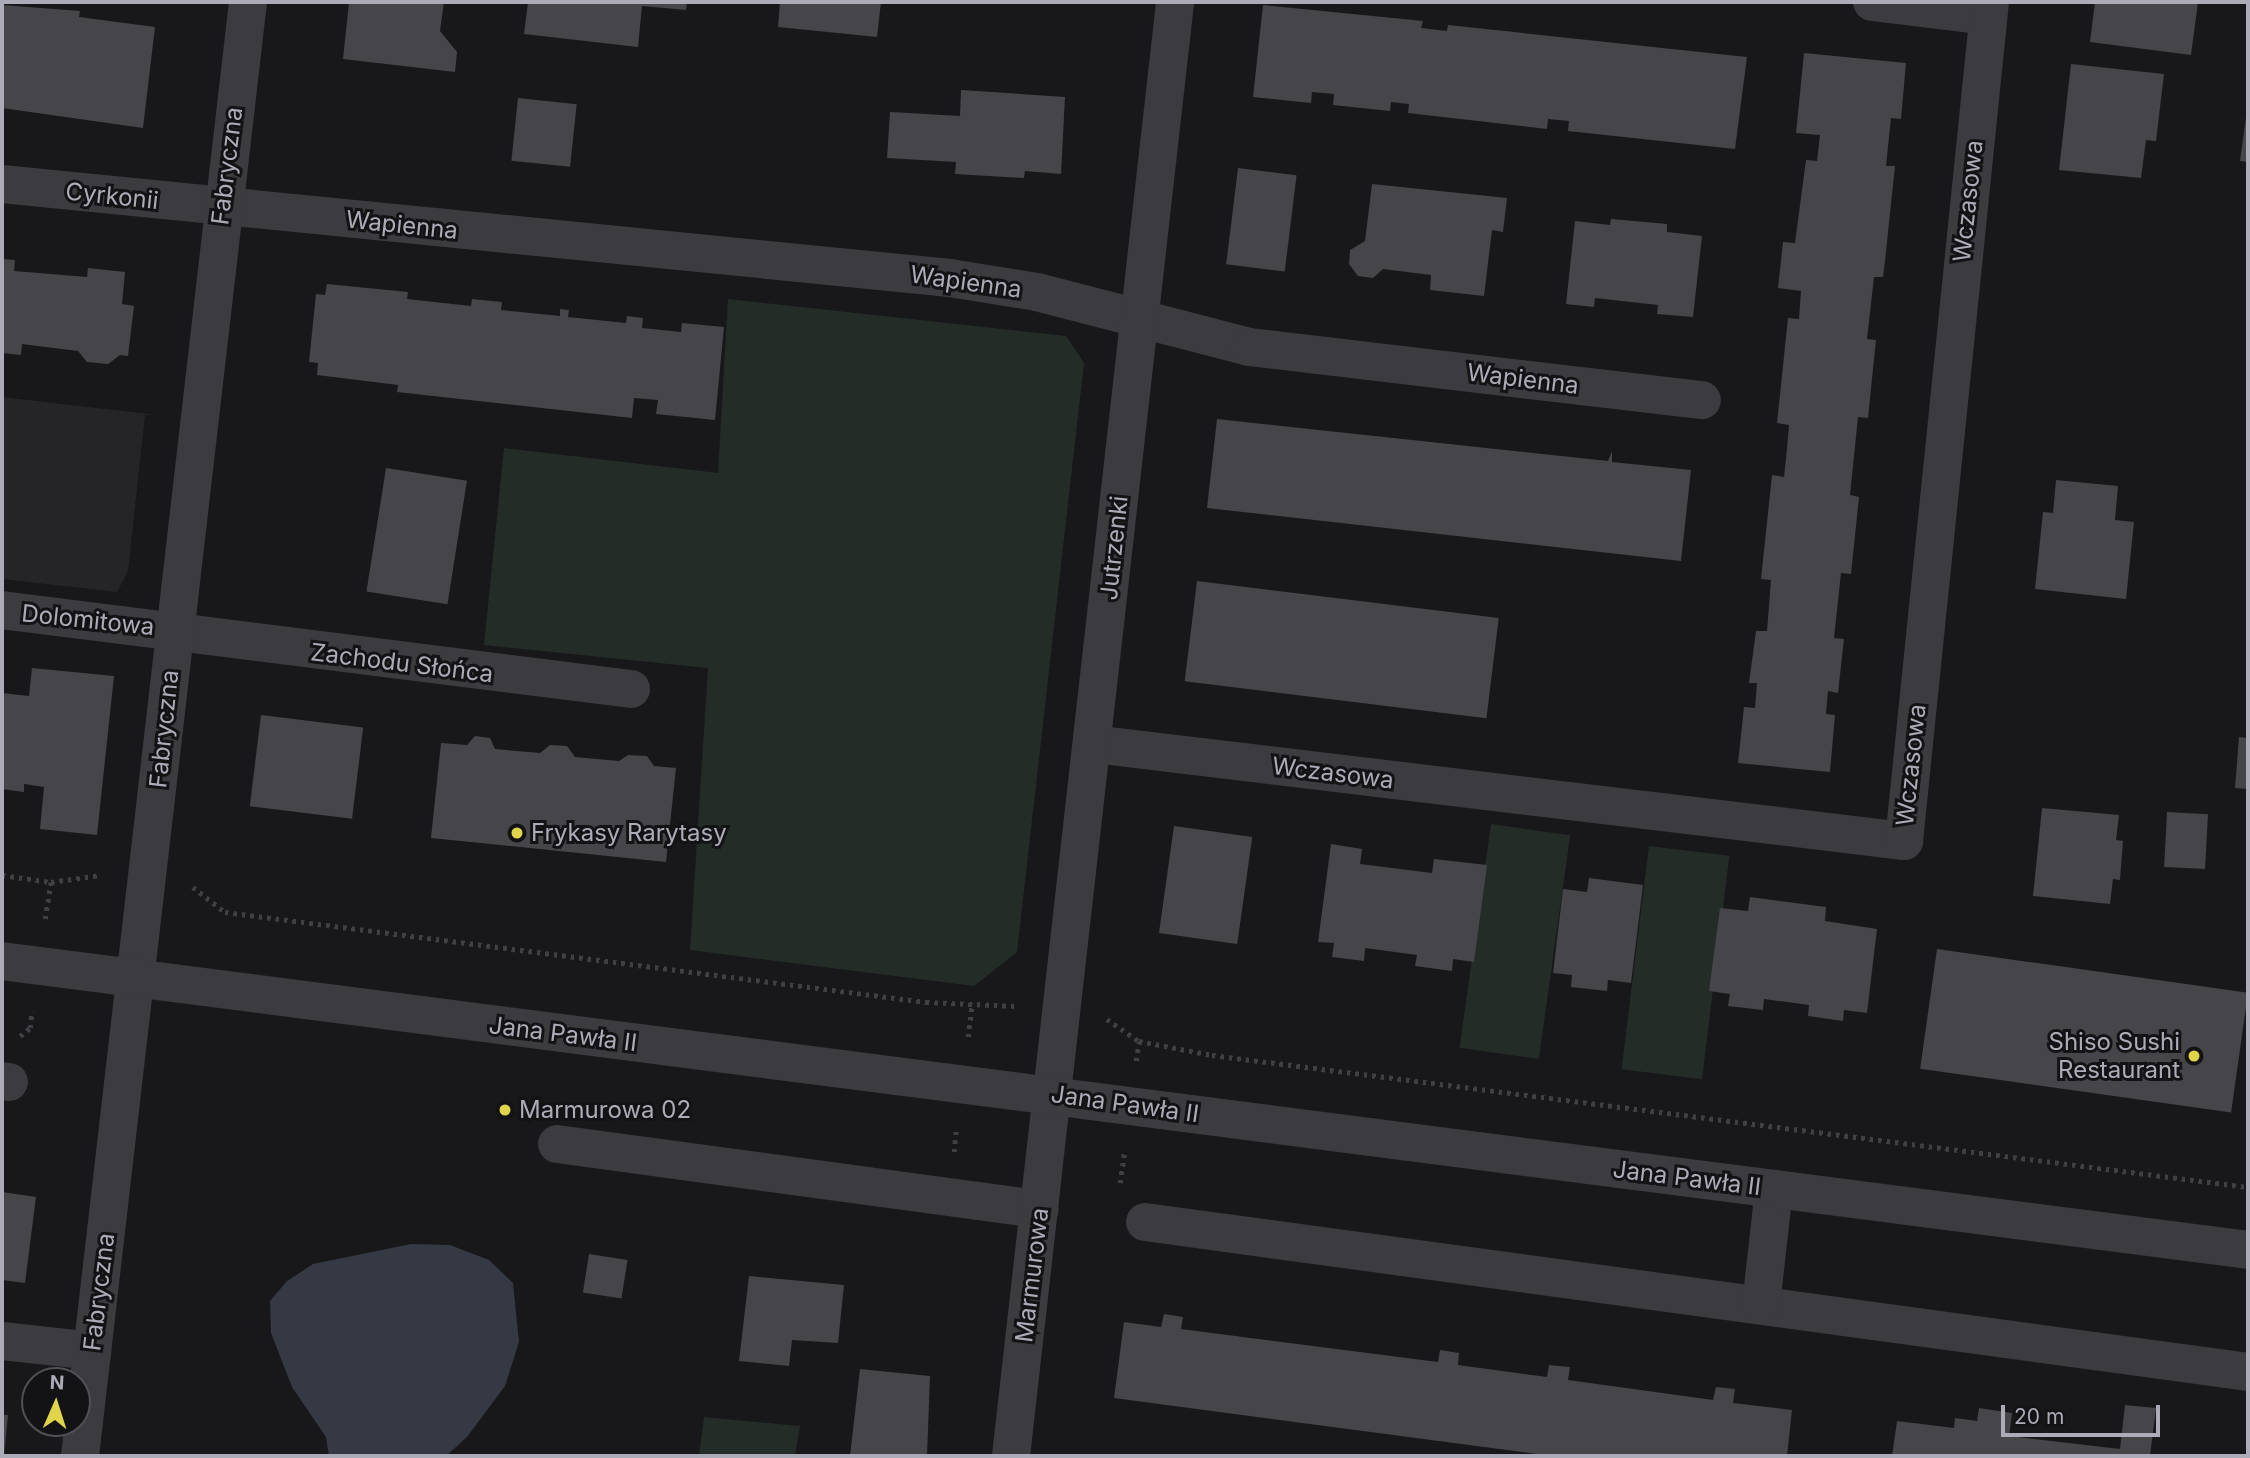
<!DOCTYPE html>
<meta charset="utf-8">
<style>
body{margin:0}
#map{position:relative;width:2250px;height:1458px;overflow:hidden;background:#18181a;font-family:Inter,sans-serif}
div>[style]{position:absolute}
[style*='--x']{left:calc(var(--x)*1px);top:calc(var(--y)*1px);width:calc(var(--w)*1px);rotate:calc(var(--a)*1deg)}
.built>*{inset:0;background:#252427}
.green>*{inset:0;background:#242c28;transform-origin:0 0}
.water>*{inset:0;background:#343943}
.building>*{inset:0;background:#46454a;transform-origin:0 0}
.path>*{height:4.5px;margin-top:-2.25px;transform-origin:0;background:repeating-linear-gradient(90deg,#3f4045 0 3.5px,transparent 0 8.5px)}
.minor>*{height:38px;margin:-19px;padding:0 19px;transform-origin:19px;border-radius:19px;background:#3c3b40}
.tertiary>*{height:38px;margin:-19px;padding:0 19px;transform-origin:19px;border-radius:19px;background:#3c3b40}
.dots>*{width:19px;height:19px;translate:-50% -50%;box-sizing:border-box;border:4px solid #131315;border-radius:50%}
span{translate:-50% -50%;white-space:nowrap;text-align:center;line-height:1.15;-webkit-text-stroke:6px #131315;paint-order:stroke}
.street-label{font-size:24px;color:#acacb8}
.poi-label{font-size:24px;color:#acacb8}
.left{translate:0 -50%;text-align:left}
.right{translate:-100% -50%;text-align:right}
.frame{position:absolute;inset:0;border:4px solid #acacb8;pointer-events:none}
.north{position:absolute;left:21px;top:1367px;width:70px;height:70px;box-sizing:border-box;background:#131315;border:2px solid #505056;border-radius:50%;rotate:3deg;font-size:19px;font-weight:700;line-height:28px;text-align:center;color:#acacb8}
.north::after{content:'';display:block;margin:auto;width:24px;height:32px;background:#dfd44a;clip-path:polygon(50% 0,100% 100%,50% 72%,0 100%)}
.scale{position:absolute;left:2001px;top:1405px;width:159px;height:32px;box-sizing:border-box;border:4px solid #acacb8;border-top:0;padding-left:9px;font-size:21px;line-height:24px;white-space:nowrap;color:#acacb8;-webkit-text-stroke:5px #131315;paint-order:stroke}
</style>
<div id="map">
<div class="built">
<div style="clip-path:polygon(2px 397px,157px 415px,145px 415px,128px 571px,117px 592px,2px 579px)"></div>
</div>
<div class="green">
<div style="clip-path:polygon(728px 299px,1066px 336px,1084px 363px,1017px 952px,974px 986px,690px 950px,708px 668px,484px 645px,504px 448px,718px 473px)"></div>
<div style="left:1491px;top:824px;width:80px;height:226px;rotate:8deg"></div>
<div style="left:1649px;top:846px;width:81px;height:225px;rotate:7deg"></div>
<div style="clip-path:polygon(704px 1417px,800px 1426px,795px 1456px,699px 1456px)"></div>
</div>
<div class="water">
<div style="clip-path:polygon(411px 1244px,450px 1245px,489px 1260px,513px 1283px,519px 1342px,505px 1386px,467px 1437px,446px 1456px,329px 1456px,326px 1437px,292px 1387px,271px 1333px,270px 1301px,287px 1281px,313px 1264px)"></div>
</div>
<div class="building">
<div style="clip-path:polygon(349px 2px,444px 2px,440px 31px,457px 52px,455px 72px,343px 59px)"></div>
<div style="clip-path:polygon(528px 2px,687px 2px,686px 10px,642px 6px,638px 47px,524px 34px)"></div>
<div style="clip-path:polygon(780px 2px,881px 2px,877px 37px,778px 27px)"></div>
<div style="clip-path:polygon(2095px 2px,2198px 2px,2191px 55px,2090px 42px)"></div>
<div style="clip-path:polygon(2px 5px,80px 11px,79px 17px,155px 27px,143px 128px,2px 108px)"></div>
<div style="clip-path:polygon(1263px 5px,1423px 21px,1421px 28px,1447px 31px,1448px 25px,1747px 57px,1735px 149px,1568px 131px,1569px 121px,1548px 119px,1547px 129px,1408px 113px,1409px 104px,1391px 102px,1390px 111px,1333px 105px,1334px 94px,1312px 92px,1311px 103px,1253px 97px)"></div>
<div style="clip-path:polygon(1804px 53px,1906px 63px,1901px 119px,1891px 118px,1886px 166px,1895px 166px,1885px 261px,1883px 277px,1874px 277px,1867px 339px,1876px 340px,1868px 418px,1858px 417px,1850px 495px,1859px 497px,1851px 574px,1841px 573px,1834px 638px,1844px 639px,1838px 693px,1828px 691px,1826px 714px,1835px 715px,1830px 772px,1738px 763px,1744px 707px,1755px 708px,1757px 683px,1749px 683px,1756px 631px,1767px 631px,1771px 580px,1761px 579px,1772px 475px,1784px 477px,1787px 449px,1789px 425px,1777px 423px,1788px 318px,1799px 319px,1801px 291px,1778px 288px,1783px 242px,1795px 243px,1806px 160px,1817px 161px,1820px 135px,1796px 133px)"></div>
<div style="clip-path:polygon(2071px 64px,2164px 74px,2156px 141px,2146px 140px,2141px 178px,2059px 170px)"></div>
<div style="clip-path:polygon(961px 90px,1065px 97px,1061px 174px,1025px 171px,1024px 178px,955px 174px,956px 162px,887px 158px,890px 112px,960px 116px)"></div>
<div style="left:518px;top:98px;width:59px;height:63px;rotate:6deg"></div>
<div style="clip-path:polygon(2247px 110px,2248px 110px,2248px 162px,2240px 161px)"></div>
<div style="left:1238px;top:168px;width:59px;height:97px;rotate:7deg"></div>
<div style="clip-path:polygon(1372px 184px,1507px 198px,1503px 232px,1492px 230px,1484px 296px,1430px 290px,1431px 275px,1383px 269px,1373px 278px,1358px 276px,1349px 264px,1350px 250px,1365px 241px)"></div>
<div style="clip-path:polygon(1611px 219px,1667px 224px,1667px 232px,1702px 236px,1693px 317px,1657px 314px,1658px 305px,1595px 298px,1594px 307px,1566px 304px,1575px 221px,1610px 225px)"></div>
<div style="clip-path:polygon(2px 259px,15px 260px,14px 271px,87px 277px,88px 268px,125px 272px,122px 304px,134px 306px,128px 356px,120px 355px,108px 364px,87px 362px,78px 351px,22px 344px,21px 355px,2px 353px)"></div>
<div style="clip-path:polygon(327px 284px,408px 292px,407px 299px,471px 306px,472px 299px,502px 302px,501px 310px,560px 316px,560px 309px,569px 310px,568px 317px,626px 323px,627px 316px,643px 318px,642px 328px,681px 332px,682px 323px,724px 327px,715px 420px,656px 414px,658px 400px,634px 398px,632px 418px,397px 392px,398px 385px,317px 375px,318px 363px,309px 362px,316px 294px,325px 295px)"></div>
<div style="clip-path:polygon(1217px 419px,1608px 461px,1612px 451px,1612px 462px,1691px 470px,1681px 561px,1207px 508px)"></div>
<div style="left:386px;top:468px;width:82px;height:125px;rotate:9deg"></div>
<div style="clip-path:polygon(2056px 480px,2118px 486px,2115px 520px,2134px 522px,2126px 599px,2035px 589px,2043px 512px,2053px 513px)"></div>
<div style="left:1197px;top:581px;width:304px;height:101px;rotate:7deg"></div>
<div style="clip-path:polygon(32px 668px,114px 676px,97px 835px,40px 829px,44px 787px,24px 784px,24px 792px,2px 789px,2px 693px,29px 696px)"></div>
<div style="left:261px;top:715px;width:103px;height:92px;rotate:7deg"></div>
<div style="clip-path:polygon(475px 736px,490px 738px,495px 749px,540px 753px,550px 745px,567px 746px,575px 757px,619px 761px,628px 755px,647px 756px,654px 766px,676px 768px,666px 862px,431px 838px,441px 743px,467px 745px)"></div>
<div style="clip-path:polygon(2239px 737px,2248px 738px,2248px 789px,2235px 788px)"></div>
<div style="clip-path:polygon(2042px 808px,2119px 815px,2116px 840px,2123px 841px,2120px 880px,2113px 879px,2110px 904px,2033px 896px)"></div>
<div style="left:2167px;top:812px;width:41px;height:55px;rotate:3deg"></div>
<div style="left:1174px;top:826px;width:79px;height:108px;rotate:8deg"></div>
<div style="clip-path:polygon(1331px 844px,1362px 849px,1360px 864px,1432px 873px,1434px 859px,1487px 865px,1474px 962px,1453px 959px,1452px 971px,1415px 966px,1417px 955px,1365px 948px,1364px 961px,1332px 957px,1334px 943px,1318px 942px)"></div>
<div style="clip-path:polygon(1589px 878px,1643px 885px,1631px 983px,1608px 980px,1607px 991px,1571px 987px,1572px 975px,1553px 973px,1563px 889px,1587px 892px)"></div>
<div style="clip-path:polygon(1750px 897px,1826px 907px,1825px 921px,1877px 929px,1867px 1013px,1844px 1010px,1843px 1021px,1808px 1016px,1809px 1005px,1764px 999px,1763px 1010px,1728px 1006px,1730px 994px,1709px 991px,1720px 908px,1748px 911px)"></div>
<div style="left:1937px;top:949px;width:314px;height:121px;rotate:8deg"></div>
<div style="clip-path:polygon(2px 1192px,36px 1197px,25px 1283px,2px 1280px)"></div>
<div style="left:589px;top:1254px;width:39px;height:39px;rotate:9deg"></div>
<div style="clip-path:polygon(749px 1276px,844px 1285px,838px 1343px,792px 1340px,789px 1366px,739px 1361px)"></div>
<div style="clip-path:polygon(1164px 1314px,1183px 1317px,1181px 1329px,1438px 1362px,1440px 1350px,1459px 1353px,1458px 1365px,1547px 1377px,1549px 1365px,1570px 1367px,1568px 1380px,1713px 1400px,1716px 1387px,1735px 1389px,1733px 1403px,1792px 1410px,1787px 1456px,1552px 1456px,1114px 1398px,1124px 1322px,1161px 1327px)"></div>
<div style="clip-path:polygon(860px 1369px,930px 1376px,927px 1456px,850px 1456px)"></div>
<div style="clip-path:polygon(2125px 1405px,2156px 1408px,2150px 1456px,1892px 1456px,1897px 1421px,1954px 1428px,1955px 1418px,1977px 1421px,1979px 1408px,2012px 1413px,2009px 1436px,2120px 1449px)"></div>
<div style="clip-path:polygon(2px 1415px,8px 1415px,4px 1456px,2px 1456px)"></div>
</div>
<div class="path">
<div style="--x:2;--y:875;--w:49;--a:8.1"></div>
<div style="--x:51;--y:882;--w:50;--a:-8"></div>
<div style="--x:193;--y:887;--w:41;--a:38"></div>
<div style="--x:225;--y:912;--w:707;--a:7.32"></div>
<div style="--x:926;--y:1002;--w:90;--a:2.5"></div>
<div style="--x:45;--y:919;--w:37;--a:-81"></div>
<div style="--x:1107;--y:1019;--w:39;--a:35"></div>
<div style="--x:1139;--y:1041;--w:74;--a:10.9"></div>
<div style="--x:1212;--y:1055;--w:1044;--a:7.26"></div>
<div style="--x:20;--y:1036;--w:13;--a:-39"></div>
<div style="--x:30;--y:1028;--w:17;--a:-83"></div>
<div style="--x:968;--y:1037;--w:34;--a:-83"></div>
<div style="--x:1136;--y:1061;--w:20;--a:-81"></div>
<div style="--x:954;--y:1152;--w:23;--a:-85"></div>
<div style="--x:1120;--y:1183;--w:30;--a:-82"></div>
</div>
<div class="minor">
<div style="--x:1872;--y:2;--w:116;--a:6.9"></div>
<div style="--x:2;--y:184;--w:953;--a:5.66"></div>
<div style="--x:950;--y:278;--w:88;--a:9.1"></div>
<div style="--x:1037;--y:292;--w:219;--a:14.5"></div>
<div style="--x:1249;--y:347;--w:456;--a:6.7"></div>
<div style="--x:2;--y:610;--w:634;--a:7.16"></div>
<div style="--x:1093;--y:744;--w:817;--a:6.82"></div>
<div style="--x:1904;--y:841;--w:843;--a:-84.15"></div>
<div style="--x:2;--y:1081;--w:7;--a:8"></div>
<div style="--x:557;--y:1144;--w:487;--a:7.7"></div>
<div style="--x:1145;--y:1222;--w:1113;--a:7.74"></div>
<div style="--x:1761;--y:1305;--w:117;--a:-83.6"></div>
<div style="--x:2;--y:1341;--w:91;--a:6.3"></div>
<div style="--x:80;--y:1456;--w:1464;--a:-83.41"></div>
<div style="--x:1011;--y:1456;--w:1463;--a:-83.56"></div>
</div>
<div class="tertiary">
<div style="--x:2;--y:961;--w:2265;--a:7.33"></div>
</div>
<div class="dots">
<div style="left:517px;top:833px;background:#dfd44a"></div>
<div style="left:2194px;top:1056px;background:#dfd44a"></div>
<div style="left:505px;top:1110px;background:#dfd44a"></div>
</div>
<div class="street-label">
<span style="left:227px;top:166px;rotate:-83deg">Fabryczna</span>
<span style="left:112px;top:196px;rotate:6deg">Cyrkonii</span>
<span style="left:1968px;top:201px;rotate:-84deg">Wczasowa</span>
<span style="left:402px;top:225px;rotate:6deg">Wapienna</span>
<span style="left:966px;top:282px;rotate:8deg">Wapienna</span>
<span style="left:1523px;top:379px;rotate:7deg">Wapienna</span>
<span style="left:1114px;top:548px;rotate:-84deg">Jutrzenki</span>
<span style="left:88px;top:620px;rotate:6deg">Dolomitowa</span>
<span style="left:402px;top:663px;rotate:7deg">Zachodu Słońca</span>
<span style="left:164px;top:729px;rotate:-84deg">Fabryczna</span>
<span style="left:1911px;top:765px;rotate:-84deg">Wczasowa</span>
<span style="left:1333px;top:773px;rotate:7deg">Wczasowa</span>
<span style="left:563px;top:1034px;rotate:7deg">Jana Pawła II</span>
<span style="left:1125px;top:1104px;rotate:8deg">Jana Pawła II</span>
<span style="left:1687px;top:1178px;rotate:7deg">Jana Pawła II</span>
<span style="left:1032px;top:1275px;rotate:-83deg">Marmurowa</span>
<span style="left:99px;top:1292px;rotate:-83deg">Fabryczna</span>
</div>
<div class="poi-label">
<span class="left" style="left:531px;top:833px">Frykasy Rarytasy</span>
<span class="right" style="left:2180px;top:1056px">Shiso Sushi<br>Restaurant</span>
<span class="left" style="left:519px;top:1110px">Marmurowa 02</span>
</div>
<div class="frame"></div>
<div class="north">N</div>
<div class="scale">20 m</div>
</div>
